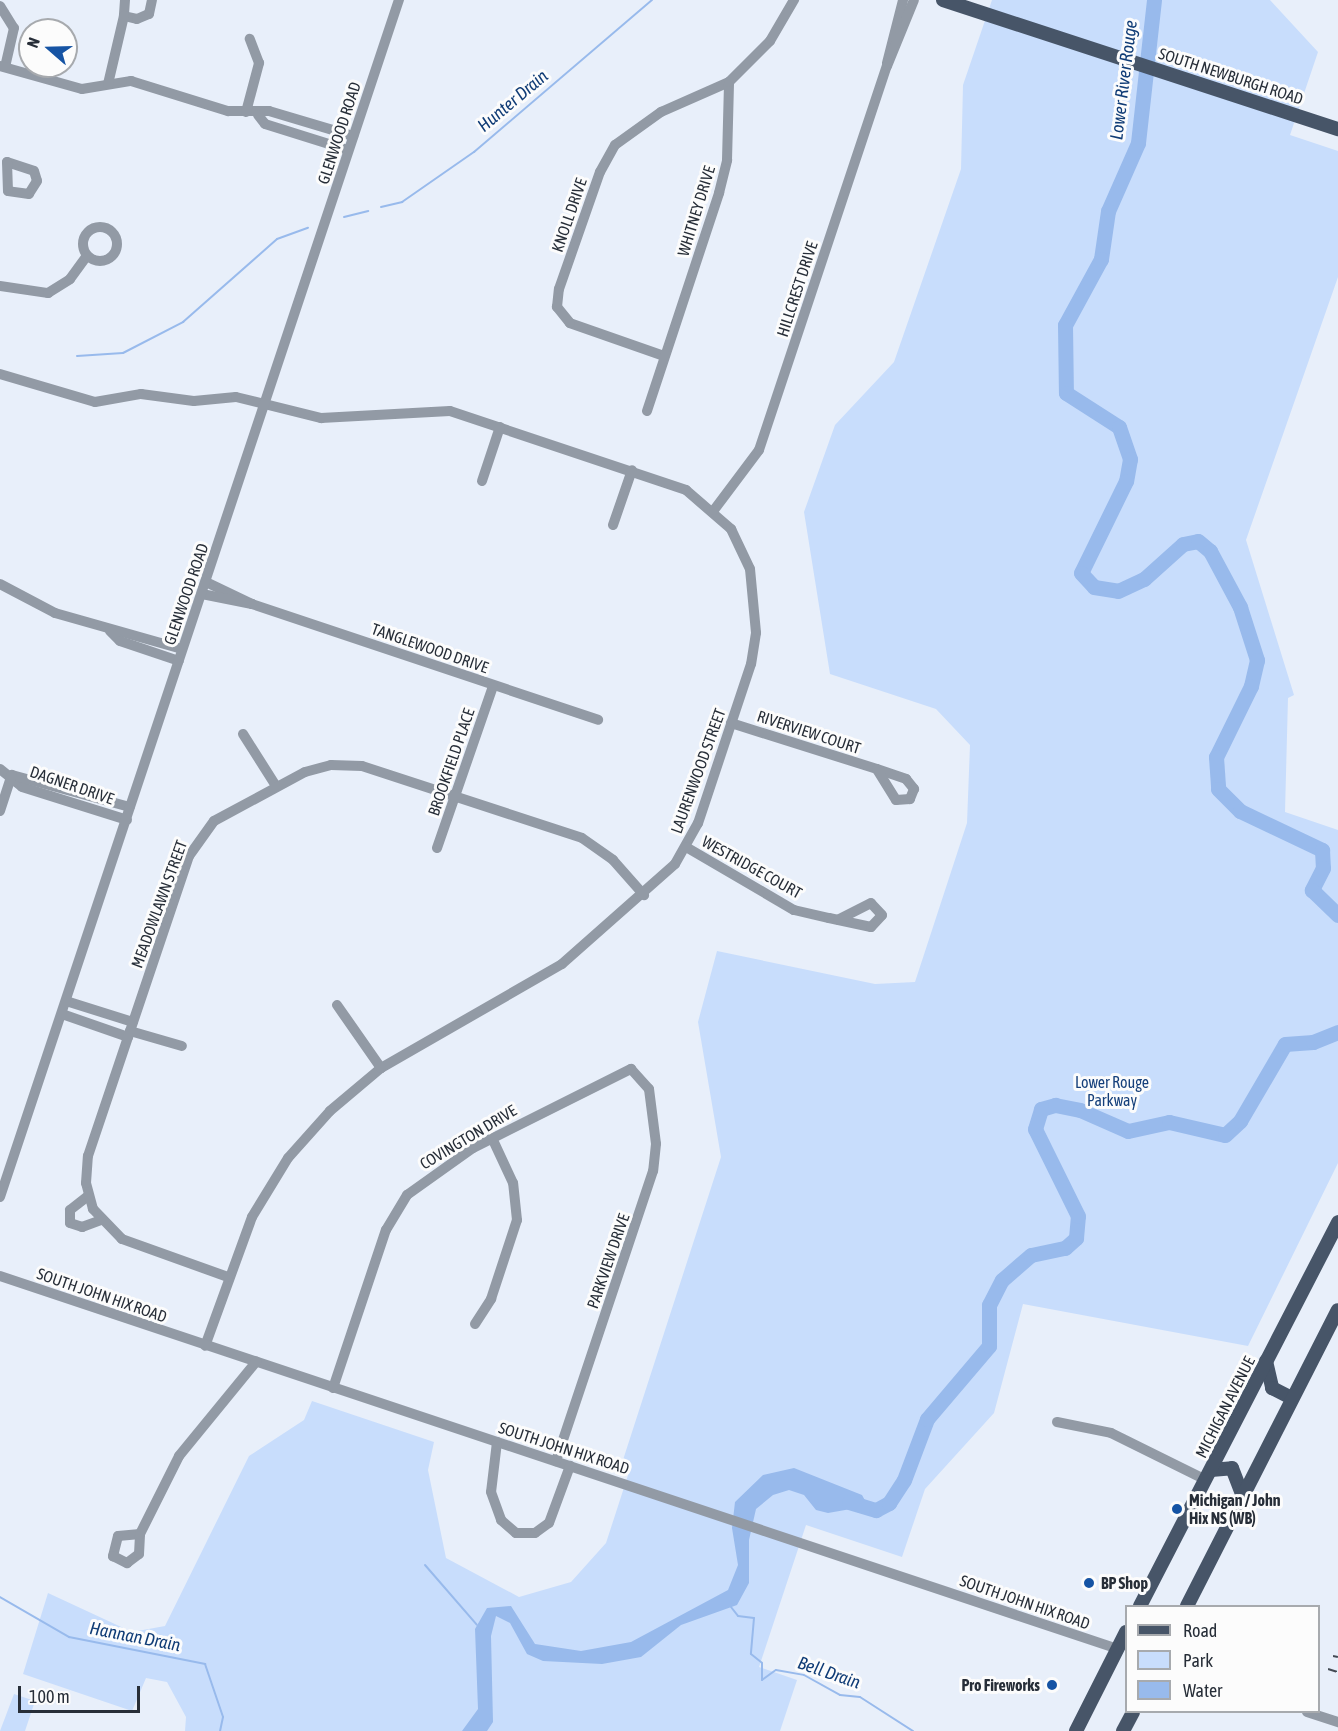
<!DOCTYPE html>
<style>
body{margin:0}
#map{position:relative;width:1338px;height:1731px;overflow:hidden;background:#e8effa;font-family:"Asap Condensed",sans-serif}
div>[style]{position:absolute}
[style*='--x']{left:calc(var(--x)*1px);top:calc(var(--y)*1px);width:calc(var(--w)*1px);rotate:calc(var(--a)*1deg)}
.green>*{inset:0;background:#c8ddfc}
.water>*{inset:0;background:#98baec}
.stream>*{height:2px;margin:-1px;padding:0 1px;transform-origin:1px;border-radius:1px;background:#98baec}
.river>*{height:15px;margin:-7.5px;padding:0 7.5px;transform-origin:7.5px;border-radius:7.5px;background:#98baec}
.minor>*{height:10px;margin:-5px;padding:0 5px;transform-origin:5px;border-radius:5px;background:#929aa5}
.minor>.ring{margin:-5px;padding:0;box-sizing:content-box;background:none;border:10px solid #929aa5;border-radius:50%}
.major>*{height:14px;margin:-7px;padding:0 7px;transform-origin:7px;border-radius:7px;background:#475568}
.rail>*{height:2px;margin-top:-1px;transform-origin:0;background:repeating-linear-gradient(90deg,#444b55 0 9px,transparent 0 13.5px)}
.dots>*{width:16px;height:16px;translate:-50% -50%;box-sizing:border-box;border:3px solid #fcfcfc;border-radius:50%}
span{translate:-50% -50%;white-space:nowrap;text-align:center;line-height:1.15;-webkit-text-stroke:6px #fcfcfc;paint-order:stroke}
.street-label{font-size:16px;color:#272e38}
.park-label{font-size:16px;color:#16407b}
.poi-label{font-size:16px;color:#272e38;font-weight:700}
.left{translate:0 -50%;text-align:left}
.right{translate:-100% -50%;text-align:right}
.water-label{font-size:18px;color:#103c76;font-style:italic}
.legend{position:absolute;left:1125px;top:1605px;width:195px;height:108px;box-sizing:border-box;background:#fcfcfc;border:2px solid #a7aaae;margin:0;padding:8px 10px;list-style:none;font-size:18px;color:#272e38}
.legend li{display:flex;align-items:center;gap:12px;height:30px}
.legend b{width:30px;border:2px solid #a7aaae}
.north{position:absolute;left:18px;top:18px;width:60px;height:60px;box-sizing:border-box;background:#fcfcfc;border:2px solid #a7aaae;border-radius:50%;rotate:290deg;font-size:16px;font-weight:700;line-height:24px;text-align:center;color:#272e38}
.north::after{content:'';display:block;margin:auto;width:21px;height:27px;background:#1654a4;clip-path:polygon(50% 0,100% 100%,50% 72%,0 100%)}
.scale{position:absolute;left:18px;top:1686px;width:122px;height:27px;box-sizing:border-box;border:3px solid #272e38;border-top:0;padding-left:8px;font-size:18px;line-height:21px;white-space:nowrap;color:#272e38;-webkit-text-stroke:4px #fcfcfc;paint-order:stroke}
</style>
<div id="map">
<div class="green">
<div style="clip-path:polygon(992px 0,1270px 0,1318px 52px,1290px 135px,1338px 151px,1338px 277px,1246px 540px,1294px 695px,1288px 698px,1285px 812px,1338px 830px,1338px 1163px,1248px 1346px,1023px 1304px,994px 1413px,925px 1489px,902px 1557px,806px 1525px,759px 1667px,797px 1680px,780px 1731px,185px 1731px,186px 1717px,167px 1682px,146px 1678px,132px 1711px,23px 1674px,48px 1593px,132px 1632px,165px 1626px,249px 1456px,304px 1420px,312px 1401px,434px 1442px,428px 1470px,446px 1558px,519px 1597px,571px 1582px,606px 1543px,631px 1466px,622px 1463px,721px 1157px,698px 1022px,717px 951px,875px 984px,915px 982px,967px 823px,970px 745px,936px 709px,830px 674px,804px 512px,835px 425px,894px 362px,961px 169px,963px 85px)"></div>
<div style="clip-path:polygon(14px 1694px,35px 1701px,25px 1731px,0 1731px)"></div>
</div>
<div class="water">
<div style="clip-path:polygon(794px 1468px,862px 1495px,868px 1506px,828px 1513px,816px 1510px,804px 1495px,789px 1490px,773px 1495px,756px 1509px,749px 1540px,749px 1583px,737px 1605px,681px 1625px,641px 1657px,602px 1664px,543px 1661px,527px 1654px,510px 1623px,496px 1616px,491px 1636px,493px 1722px,487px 1731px,462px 1731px,478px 1709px,475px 1629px,487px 1608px,511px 1606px,535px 1644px,581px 1651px,631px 1642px,728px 1590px,738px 1565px,732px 1528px,735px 1502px,763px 1475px)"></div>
</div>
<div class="stream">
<div style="--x:381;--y:207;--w:22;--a:-13"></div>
<div style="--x:402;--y:202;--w:88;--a:-34.8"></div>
<div style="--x:474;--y:152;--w:234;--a:-40.5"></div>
<div style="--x:344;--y:217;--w:25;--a:-14"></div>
<div style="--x:77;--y:356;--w:46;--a:-3.7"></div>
<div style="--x:123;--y:353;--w:68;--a:-27.3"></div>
<div style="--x:183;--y:322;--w:125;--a:-41.4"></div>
<div style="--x:277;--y:239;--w:33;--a:-20"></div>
<div style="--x:425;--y:1565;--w:79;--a:49.1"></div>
<div style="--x:0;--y:1597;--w:80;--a:30.1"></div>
<div style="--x:69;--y:1637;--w:139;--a:11.2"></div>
<div style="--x:205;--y:1664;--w:56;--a:71.2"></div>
<div style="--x:223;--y:1717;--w:14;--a:102"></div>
<div style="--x:731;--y:1607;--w:11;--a:52"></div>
<div style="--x:738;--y:1616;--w:16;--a:7"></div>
<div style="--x:754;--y:1618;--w:36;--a:95"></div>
<div style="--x:751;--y:1654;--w:14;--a:39"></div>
<div style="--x:762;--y:1663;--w:17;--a:90"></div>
<div style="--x:762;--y:1680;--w:17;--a:-36"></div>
<div style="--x:776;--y:1670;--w:28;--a:10"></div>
<div style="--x:804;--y:1675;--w:41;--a:29.1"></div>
<div style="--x:840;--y:1695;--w:20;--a:6"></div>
<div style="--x:860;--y:1697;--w:63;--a:32.7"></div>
</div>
<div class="river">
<div style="--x:1154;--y:0;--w:144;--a:96.4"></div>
<div style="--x:1138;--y:143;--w:74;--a:113.8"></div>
<div style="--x:1108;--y:211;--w:49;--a:98.3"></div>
<div style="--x:1101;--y:259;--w:75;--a:118.6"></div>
<div style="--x:1065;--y:325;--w:68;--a:89.2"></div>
<div style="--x:1066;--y:393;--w:63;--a:32.7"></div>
<div style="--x:1119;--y:427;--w:34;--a:71"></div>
<div style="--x:1130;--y:459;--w:22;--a:100"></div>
<div style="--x:1126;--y:481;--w:102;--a:116.1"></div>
<div style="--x:1081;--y:573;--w:19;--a:47"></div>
<div style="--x:1094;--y:587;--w:24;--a:9"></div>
<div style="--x:1118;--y:591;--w:29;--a:-25"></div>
<div style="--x:1144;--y:579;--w:52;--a:-41.9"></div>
<div style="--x:1183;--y:544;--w:15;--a:-11"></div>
<div style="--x:1198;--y:541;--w:16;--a:40"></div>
<div style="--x:1210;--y:551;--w:64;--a:61.8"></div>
<div style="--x:1240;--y:607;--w:56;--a:72.2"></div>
<div style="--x:1257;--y:660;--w:27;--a:103"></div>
<div style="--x:1251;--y:686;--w:79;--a:116.2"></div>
<div style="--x:1216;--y:757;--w:32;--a:86"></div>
<div style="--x:1218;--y:789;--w:31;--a:45"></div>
<div style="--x:1240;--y:811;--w:91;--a:25.4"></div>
<div style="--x:1322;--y:850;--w:18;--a:87"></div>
<div style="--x:1323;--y:868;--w:25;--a:117"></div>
<div style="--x:1312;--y:890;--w:36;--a:44"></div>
<div style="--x:849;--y:1502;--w:28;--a:17"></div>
<div style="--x:876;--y:1510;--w:15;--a:-28"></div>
<div style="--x:889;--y:1503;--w:27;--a:-57"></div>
<div style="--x:904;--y:1480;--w:65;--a:-69.3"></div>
<div style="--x:927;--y:1419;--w:96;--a:-49.7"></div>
<div style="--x:989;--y:1346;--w:41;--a:-90"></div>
<div style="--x:989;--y:1305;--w:28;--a:-63"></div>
<div style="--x:1002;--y:1280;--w:38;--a:-41"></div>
<div style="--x:1031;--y:1255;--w:35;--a:-12"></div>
<div style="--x:1065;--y:1248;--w:15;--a:-42"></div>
<div style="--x:1076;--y:1238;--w:22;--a:-85"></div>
<div style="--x:1078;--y:1216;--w:97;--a:-116.3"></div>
<div style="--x:1035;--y:1129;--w:21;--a:-73"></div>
<div style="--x:1041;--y:1109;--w:15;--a:-16"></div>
<div style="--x:1055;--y:1105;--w:25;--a:11"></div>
<div style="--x:1080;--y:1110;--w:52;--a:23.6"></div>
<div style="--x:1128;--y:1131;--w:42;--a:-12.4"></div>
<div style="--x:1169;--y:1122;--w:57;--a:13.1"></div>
<div style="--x:1225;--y:1135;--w:21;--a:-43"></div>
<div style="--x:1240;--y:1121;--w:89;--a:-59.7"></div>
<div style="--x:1285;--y:1044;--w:28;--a:-4"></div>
<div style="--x:1313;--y:1042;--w:27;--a:-22"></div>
</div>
<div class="minor">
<div style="--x:125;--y:0;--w:16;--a:94"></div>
<div style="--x:124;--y:16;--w:13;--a:13"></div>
<div style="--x:137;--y:19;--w:13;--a:-23"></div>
<div style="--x:149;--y:14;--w:14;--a:-78"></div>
<div style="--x:0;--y:6;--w:26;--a:58"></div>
<div style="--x:14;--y:28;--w:39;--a:103"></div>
<div style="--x:887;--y:63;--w:65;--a:-75.7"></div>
<div style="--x:0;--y:66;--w:85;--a:15.7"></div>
<div style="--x:82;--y:89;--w:50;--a:-9.3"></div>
<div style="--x:131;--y:81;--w:102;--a:17.2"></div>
<div style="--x:228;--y:111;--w:41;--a:0"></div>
<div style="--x:269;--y:111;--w:88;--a:16.6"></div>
<div style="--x:108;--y:84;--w:70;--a:-76.8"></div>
<div style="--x:246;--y:112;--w:51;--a:-75.1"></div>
<div style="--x:259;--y:63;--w:26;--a:-111"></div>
<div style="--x:258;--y:115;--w:11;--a:52"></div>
<div style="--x:265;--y:124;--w:87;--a:17.4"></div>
<div style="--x:7;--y:162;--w:28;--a:18"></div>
<div style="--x:34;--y:171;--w:10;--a:73"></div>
<div style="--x:37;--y:181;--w:15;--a:122"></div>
<div style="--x:29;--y:194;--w:21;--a:-172"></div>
<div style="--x:8;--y:191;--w:29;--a:-92"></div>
<div class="ring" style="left:83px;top:227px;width:24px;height:24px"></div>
<div style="--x:0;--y:286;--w:49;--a:8.3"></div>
<div style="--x:48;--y:293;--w:26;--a:-32"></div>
<div style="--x:70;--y:279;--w:26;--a:-54"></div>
<div style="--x:664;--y:356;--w:100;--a:-160.7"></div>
<div style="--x:570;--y:323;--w:21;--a:-129"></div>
<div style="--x:557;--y:307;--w:18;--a:-84"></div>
<div style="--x:559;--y:289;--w:124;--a:-70.7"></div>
<div style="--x:600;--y:172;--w:31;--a:-61"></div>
<div style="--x:615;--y:145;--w:57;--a:-35.7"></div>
<div style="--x:661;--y:112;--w:74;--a:-23.8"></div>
<div style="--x:0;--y:374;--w:99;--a:16.4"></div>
<div style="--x:95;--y:402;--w:47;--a:-9.9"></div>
<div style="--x:141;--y:394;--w:53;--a:7.5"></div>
<div style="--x:194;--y:401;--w:42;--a:-5.4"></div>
<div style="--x:236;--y:397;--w:88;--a:13.9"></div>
<div style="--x:321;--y:418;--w:129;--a:-3.1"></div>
<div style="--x:450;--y:411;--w:249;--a:18.5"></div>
<div style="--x:686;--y:490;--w:60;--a:40.9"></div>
<div style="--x:731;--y:529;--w:44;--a:64.6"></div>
<div style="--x:750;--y:569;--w:64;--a:84.6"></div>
<div style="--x:756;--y:633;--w:31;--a:99"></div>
<div style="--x:751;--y:664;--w:168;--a:108.4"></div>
<div style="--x:698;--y:823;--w:47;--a:119.3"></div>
<div style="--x:675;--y:864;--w:151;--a:138.5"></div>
<div style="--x:562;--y:964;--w:209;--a:150.1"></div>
<div style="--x:381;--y:1068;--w:67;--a:139.9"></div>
<div style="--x:330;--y:1111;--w:63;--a:131.8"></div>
<div style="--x:288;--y:1158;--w:69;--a:121.4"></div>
<div style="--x:252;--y:1217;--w:137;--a:110"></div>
<div style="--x:647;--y:411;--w:230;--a:-71.7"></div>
<div style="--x:719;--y:193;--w:34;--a:-76"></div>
<div style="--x:727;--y:160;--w:78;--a:-88.5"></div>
<div style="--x:729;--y:82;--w:58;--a:-45"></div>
<div style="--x:770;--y:41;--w:48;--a:-59.7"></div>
<div style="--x:482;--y:481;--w:57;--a:-71.6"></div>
<div style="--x:714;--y:510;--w:75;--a:-53.1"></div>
<div style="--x:759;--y:450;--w:405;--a:-71.6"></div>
<div style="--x:887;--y:66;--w:71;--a:-67.8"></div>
<div style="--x:613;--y:525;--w:58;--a:-70.9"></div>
<div style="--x:206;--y:582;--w:51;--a:25.6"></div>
<div style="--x:252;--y:604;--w:365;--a:18.5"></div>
<div style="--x:0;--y:584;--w:62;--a:27.8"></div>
<div style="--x:55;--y:613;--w:132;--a:15.8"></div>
<div style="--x:202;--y:594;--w:51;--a:11.3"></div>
<div style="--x:110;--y:631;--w:14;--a:45"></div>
<div style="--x:120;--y:641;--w:62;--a:18.7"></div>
<div style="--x:731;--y:723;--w:153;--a:17.5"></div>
<div style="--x:877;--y:769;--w:31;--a:19"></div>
<div style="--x:906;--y:779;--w:13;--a:51"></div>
<div style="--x:914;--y:789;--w:11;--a:112"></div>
<div style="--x:910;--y:799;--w:14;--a:176"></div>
<div style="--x:896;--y:800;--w:36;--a:-122"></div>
<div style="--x:243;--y:734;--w:62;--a:57.6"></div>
<div style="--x:0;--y:769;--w:28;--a:39"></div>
<div style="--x:22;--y:787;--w:110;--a:17.4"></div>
<div style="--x:12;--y:775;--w:122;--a:15.2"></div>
<div style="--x:0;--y:811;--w:38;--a:-72"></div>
<div style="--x:686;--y:847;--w:125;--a:30.3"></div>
<div style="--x:794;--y:910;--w:36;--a:13"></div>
<div style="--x:829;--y:918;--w:43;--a:12.1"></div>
<div style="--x:871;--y:927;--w:16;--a:-47"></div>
<div style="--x:882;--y:915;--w:16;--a:-133"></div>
<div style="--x:871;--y:903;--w:37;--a:153"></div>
<div style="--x:437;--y:848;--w:171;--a:-70.9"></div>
<div style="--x:66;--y:1001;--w:70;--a:17.4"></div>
<div style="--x:337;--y:1005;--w:77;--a:55.1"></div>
<div style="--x:62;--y:1014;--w:70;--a:19.2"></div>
<div style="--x:130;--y:1031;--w:54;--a:16.1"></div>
<div style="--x:88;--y:1196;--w:23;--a:142"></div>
<div style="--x:70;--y:1210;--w:13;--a:90"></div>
<div style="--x:70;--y:1223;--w:13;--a:18"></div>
<div style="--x:82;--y:1227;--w:20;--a:-20"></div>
<div style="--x:0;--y:1197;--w:1262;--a:-71.57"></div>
<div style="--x:0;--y:1276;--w:1179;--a:18.45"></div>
<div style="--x:228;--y:1277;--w:113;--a:-160.3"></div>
<div style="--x:122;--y:1239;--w:42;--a:-134"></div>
<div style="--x:93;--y:1209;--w:27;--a:-105"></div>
<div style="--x:86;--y:1183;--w:27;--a:-86"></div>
<div style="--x:88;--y:1156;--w:317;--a:-71.4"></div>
<div style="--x:189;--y:856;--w:43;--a:-54.5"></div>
<div style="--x:214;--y:821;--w:103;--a:-28.3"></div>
<div style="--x:305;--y:772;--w:27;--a:-15"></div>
<div style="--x:331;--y:765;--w:31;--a:2"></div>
<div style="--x:362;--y:766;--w:231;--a:18.1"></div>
<div style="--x:582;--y:838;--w:38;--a:35"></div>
<div style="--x:613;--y:860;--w:47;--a:48.5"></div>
<div style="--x:475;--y:1324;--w:30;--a:-57"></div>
<div style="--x:491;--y:1299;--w:83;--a:-71.8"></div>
<div style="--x:517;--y:1220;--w:37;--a:-96"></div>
<div style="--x:513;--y:1183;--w:50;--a:-115"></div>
<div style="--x:333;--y:1388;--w:167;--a:-71.5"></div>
<div style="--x:386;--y:1230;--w:41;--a:-59"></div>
<div style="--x:407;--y:1195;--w:81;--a:-35.5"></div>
<div style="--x:473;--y:1148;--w:177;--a:-26.6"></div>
<div style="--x:631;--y:1069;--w:27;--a:48"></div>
<div style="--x:649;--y:1089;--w:55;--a:82.7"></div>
<div style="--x:656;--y:1144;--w:27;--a:96"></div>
<div style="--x:653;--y:1171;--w:306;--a:108.5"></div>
<div style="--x:1057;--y:1422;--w:55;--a:11.5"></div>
<div style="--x:1111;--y:1433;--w:106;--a:26.3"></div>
<div style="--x:497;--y:1442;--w:50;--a:96.8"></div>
<div style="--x:491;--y:1492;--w:30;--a:70"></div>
<div style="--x:501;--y:1520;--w:20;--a:41"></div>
<div style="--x:516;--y:1533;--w:19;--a:0"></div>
<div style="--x:535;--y:1533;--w:17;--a:-36"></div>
<div style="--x:549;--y:1523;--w:61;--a:-69.8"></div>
<div style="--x:140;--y:1534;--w:22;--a:175"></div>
<div style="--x:118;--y:1536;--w:21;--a:104"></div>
<div style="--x:113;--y:1556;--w:16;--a:27"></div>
<div style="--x:127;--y:1563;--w:15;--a:-37"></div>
<div style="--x:139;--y:1554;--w:20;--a:-87"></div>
<div style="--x:140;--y:1534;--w:87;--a:-63.4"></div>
<div style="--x:179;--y:1456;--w:122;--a:-50.7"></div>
<div style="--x:1307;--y:1712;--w:33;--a:18"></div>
</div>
<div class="major">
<div style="--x:943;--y:0;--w:416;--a:18.1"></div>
<div style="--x:1266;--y:1361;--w:28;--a:77"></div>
<div style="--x:1272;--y:1388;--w:22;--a:27"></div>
<div style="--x:1211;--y:1470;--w:21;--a:-5"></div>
<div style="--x:1232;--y:1468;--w:30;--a:69"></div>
<div style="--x:1140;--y:1606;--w:432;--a:-62.7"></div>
<div style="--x:1187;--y:1606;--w:332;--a:-63"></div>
<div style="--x:1076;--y:1731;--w:111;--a:-63.2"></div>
<div style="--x:1123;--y:1731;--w:21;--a:-62"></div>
</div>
<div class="rail">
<div style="--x:1333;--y:1656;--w:5;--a:11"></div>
<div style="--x:1328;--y:1669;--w:10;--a:17"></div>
</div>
<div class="dots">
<div style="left:1177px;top:1509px;background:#1654a4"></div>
<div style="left:1089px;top:1583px;background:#1654a4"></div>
<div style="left:1052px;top:1685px;background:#1654a4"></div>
</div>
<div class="street-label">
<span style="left:1231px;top:76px;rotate:18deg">SOUTH NEWBURGH ROAD</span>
<span style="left:339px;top:133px;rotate:-72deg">GLENWOOD ROAD</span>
<span style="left:696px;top:211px;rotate:-73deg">WHITNEY DRIVE</span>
<span style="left:569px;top:215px;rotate:-71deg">KNOLL DRIVE</span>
<span style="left:797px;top:289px;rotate:-72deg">HILLCREST DRIVE</span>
<span style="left:186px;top:594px;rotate:-71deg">GLENWOOD ROAD</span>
<span style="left:430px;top:648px;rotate:19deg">TANGLEWOOD DRIVE</span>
<span style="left:809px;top:732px;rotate:18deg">RIVERVIEW COURT</span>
<span style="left:451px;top:762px;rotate:-71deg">BROOKFIELD PLACE</span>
<span style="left:698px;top:771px;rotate:-70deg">LAURENWOOD STREET</span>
<span style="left:72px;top:785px;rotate:19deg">DAGNER DRIVE</span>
<span style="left:752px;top:867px;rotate:29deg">WESTRIDGE COURT</span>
<span style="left:159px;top:904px;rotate:-70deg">MEADOWLAWN STREET</span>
<span style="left:468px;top:1137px;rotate:-31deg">COVINGTON DRIVE</span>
<span style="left:608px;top:1261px;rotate:-71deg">PARKVIEW DRIVE</span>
<span style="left:102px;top:1295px;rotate:19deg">SOUTH JOHN HIX ROAD</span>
<span style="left:1225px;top:1407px;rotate:-63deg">MICHIGAN AVENUE</span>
<span style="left:564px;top:1448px;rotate:18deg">SOUTH JOHN HIX ROAD</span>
<span style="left:1025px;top:1602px;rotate:19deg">SOUTH JOHN HIX ROAD</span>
</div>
<div class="park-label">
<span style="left:1112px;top:1091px">Lower Rouge<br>Parkway</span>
</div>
<div class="poi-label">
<span class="left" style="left:1189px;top:1509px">Michigan / John<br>Hix NS (WB)</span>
<span class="left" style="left:1101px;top:1583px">BP Shop</span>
<span class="right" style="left:1040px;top:1685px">Pro Fireworks</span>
</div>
<div class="water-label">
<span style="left:1124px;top:80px;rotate:-83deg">Lower River Rouge</span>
<span style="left:513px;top:101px;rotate:-40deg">Hunter Drain</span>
<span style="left:135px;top:1637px;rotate:11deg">Hannan Drain</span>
<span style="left:829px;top:1673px;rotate:19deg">Bell Drain</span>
</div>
<ul class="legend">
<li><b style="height:8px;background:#475568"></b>Road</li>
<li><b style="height:16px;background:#c8ddfc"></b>Park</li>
<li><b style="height:16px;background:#98baec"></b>Water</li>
</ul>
<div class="north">N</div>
<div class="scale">100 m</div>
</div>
